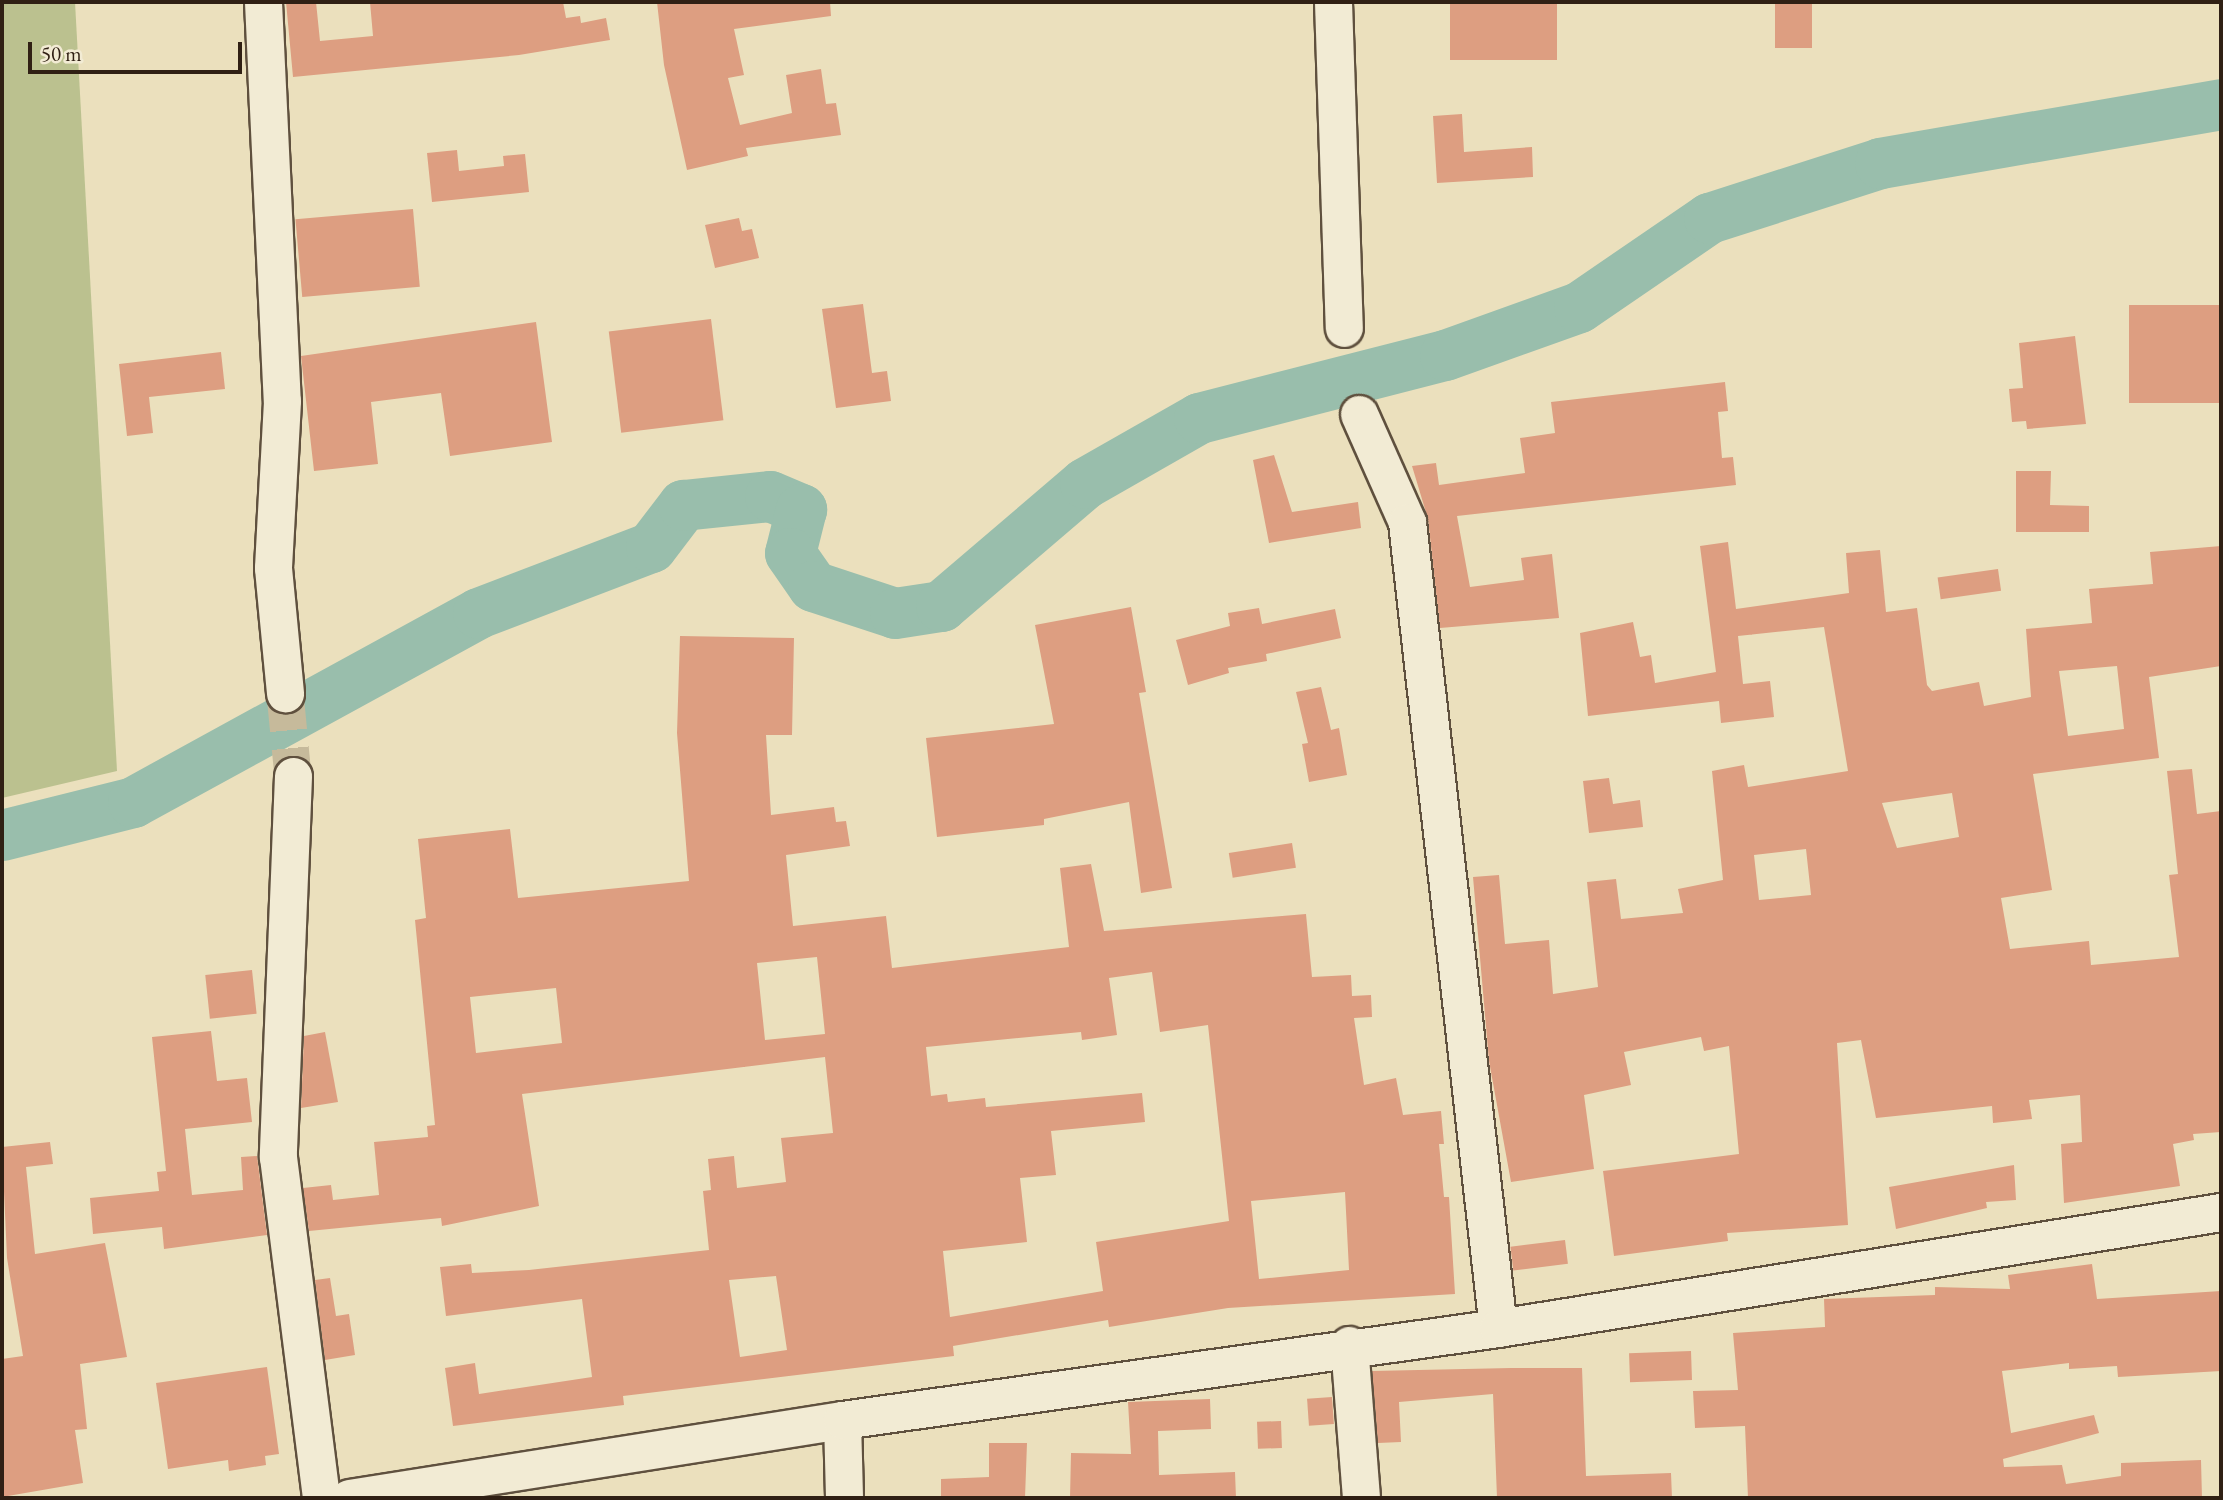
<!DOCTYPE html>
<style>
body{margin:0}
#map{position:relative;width:2223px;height:1500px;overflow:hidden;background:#ebe0bd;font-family:"EB Garamond",serif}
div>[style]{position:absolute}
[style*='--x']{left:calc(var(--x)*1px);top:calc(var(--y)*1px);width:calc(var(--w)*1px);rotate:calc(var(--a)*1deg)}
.green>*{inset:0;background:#bbc18f}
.river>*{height:51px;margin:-25.5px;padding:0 25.5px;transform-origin:25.5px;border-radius:25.5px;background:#99beac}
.building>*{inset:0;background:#dd9e81;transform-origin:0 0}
.minor-tunnel>*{height:37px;margin-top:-18.5px;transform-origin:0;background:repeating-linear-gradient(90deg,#c6ba9b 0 37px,transparent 0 55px)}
.roads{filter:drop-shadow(2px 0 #5f503e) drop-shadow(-2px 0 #5f503e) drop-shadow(0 2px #5f503e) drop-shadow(0 -2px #5f503e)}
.minor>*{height:37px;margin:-18.5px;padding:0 18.5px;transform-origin:18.5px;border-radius:18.5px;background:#f2ebd4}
span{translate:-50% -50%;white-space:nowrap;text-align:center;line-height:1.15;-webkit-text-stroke:5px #f2ebd4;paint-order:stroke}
.frame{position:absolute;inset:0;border:4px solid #302014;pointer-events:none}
.scale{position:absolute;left:28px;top:42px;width:214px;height:32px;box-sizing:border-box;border:4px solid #302014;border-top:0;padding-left:9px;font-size:21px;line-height:24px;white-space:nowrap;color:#302014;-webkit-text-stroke:5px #f2ebd4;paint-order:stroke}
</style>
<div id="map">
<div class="green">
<div style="clip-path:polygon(2px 2px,75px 2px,117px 771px,2px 798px)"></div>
</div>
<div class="river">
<div style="--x:2;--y:835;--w:135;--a:-14.1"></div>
<div style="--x:133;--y:802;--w:393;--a:-28.7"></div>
<div style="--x:478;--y:613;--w:185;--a:-20.9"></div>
<div style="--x:651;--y:547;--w:53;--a:-52.7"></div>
<div style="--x:683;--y:505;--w:87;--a:-5.9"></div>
<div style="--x:770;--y:496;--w:34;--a:23"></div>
<div style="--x:801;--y:509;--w:45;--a:104"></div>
<div style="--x:790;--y:553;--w:40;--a:55.1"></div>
<div style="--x:813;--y:586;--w:86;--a:18.2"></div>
<div style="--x:895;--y:613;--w:47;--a:-8.7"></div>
<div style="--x:941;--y:606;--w:189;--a:-40.5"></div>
<div style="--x:1085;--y:483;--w:131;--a:-29.7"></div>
<div style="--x:1199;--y:418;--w:254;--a:-14.4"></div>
<div style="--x:1445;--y:355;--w:142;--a:-19.7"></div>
<div style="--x:1579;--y:307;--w:158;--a:-34.4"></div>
<div style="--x:1709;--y:218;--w:180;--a:-17.8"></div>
<div style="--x:1880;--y:163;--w:346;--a:-9.8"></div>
</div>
<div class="building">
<div style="clip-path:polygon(286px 2px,316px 2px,320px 41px,373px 36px,370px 2px,563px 2px,566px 18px,580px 16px,581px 23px,606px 18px,610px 40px,519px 55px,293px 77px)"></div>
<div style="clip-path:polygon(657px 2px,830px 2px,831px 16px,734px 29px,744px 75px,728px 78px,740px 125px,792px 113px,786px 75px,821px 69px,826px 104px,836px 103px,841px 135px,746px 148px,748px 156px,687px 170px,664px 65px)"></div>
<div style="left:1450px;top:2px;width:107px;height:58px"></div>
<div style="left:1775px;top:2px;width:37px;height:46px"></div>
<div style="clip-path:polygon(1462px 114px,1464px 152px,1532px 147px,1533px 177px,1437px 183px,1433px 116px)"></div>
<div style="clip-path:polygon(457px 150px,459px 171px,504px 166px,503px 156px,525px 154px,529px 192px,432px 202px,427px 153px)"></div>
<div style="left:413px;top:209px;width:78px;height:118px;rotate:85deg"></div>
<div style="clip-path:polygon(739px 218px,742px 231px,752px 229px,759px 258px,715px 268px,705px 225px)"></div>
<div style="clip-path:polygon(863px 304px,872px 373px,887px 371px,891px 401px,836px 408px,822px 309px)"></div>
<div style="left:2221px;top:305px;width:98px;height:92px;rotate:90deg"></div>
<div style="left:711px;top:319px;width:102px;height:103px;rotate:83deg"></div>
<div style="clip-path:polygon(536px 322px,552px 442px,450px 456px,441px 393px,371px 402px,378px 464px,314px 471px,301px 356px)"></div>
<div style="clip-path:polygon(2075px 336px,2086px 424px,2027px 429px,2026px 421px,2012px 422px,2009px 389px,2023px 388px,2019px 343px)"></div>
<div style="clip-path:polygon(221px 352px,225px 389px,149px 397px,153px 433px,127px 436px,119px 364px)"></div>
<div style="clip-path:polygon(1725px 382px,1728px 411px,1718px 412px,1722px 458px,1733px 457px,1736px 485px,1457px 516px,1470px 587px,1524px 580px,1521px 558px,1552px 554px,1559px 618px,1440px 628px,1428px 519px,1412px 466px,1436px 463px,1439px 485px,1525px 473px,1520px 438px,1555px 433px,1551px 402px)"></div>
<div style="clip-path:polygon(1274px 455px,1292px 512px,1358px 502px,1361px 528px,1269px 543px,1253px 460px)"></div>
<div style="clip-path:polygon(2016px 471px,2051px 471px,2050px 505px,2089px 506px,2089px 532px,2016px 532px)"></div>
<div style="clip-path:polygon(evenodd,1728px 542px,1736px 609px,1849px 593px,1846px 553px,1880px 550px,1886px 612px,1917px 608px,1927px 685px,1932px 691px,1979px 682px,1984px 706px,2031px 697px,2026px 629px,2092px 623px,2089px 589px,2153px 584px,2150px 552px,2221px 546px,2221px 666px,2149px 677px,2159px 758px,2033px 774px,2052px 890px,2001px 898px,2010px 949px,2089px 941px,2091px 965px,2179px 957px,2169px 875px,2178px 874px,2167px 771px,2192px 769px,2197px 814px,2221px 811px,2221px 1132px,2193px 1134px,2194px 1140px,2173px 1144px,2180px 1186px,2064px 1203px,2061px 1144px,2082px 1142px,2080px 1095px,2029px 1100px,2032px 1119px,1993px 1123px,1992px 1106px,1876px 1118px,1861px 1040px,1837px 1043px,1848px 1225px,1727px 1233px,1728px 1241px,1614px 1256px,1603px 1171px,1739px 1154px,1729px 1046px,1704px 1051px,1701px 1037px,1624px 1052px,1631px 1085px,1584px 1095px,1594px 1169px,1511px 1182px,1489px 1061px,1473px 877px,1499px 875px,1505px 944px,1549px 940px,1553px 994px,1598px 987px,1587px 882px,1616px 879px,1621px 919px,1683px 913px,1678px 889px,1723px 880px,1712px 771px,1744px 765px,1748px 787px,1848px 771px,1824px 627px,1738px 636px,1743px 684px,1770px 681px,1774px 717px,1721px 723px,1719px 701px,1588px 716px,1580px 633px,1633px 622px,1640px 657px,1651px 655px,1655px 683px,1716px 672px,1700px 546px,1728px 542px,2117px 666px,2124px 729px,2068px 736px,2059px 671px,2117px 666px,1728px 542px,1952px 793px,1959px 837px,1897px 848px,1882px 803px,1952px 793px,1728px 542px,1806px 849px,1811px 895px,1759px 900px,1754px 855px,1806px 849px)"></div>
<div style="left:1998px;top:569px;width:22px;height:61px;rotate:82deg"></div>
<div style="clip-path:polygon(1131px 607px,1146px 692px,1139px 693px,1172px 888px,1141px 893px,1129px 802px,1044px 819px,1044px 825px,937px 837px,926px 738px,1054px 724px,1035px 625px)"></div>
<div style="clip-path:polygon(1259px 608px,1262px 624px,1335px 609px,1341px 638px,1266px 654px,1267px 661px,1228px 668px,1229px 673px,1188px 685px,1176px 640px,1230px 626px,1228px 613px)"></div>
<div style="clip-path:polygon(evenodd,680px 636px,794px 638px,792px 735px,766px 735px,771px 815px,834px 807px,836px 822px,846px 821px,850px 846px,786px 855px,793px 926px,886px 916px,892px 968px,1069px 947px,1060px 868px,1091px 864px,1104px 931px,1306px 914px,1312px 977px,1351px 975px,1352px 996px,1371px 995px,1372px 1017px,1354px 1018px,1364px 1085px,1396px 1078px,1403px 1115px,1441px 1111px,1444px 1144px,1439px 1144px,1444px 1197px,1449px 1197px,1455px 1294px,1228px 1308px,1109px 1327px,1108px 1320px,953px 1346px,954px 1356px,623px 1396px,624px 1405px,453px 1426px,445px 1368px,475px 1363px,479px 1394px,592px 1377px,582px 1299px,446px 1316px,440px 1267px,471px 1264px,472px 1273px,529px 1270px,709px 1250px,703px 1191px,711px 1190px,708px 1159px,734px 1156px,737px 1188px,786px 1182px,781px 1138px,833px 1133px,825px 1057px,522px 1094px,539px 1206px,442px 1226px,441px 1218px,309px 1231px,303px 1188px,331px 1185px,333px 1200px,379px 1195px,374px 1142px,428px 1137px,427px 1126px,435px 1125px,415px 920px,426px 918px,418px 839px,510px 829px,518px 898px,689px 881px,677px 733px,680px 636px,817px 957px,825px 1034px,765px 1040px,757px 963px,817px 957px,680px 636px,1152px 972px,1160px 1032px,1208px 1025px,1229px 1221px,1096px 1242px,1103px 1291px,950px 1317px,943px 1251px,1027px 1242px,1020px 1178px,1056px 1175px,1051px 1131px,1145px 1122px,1142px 1093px,986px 1107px,985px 1098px,948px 1102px,947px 1094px,931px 1096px,926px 1047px,1081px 1032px,1082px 1040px,1117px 1035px,1109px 978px,1152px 972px,680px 636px,556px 988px,562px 1043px,476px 1053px,470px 997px,556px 988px,680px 636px,1345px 1192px,1349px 1270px,1259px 1279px,1251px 1201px,1345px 1192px,680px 636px,776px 1276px,787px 1350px,740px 1357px,729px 1280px,776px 1276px)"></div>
<div style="clip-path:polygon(1321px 687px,1331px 730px,1339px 728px,1347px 775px,1309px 782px,1302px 744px,1308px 743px,1296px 692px)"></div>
<div style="clip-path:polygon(1609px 778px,1613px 804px,1640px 800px,1643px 827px,1589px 833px,1583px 781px)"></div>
<div style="left:1292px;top:843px;width:25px;height:64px;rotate:81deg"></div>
<div style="left:252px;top:970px;width:44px;height:47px;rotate:84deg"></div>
<div style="clip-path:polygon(211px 1031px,217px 1081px,247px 1078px,252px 1122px,185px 1129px,192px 1195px,243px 1190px,241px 1157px,257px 1156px,267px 1235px,164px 1249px,162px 1227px,93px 1234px,90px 1198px,159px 1191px,157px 1172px,166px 1171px,152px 1037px)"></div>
<div style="clip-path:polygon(325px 1032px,338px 1102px,301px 1108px,304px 1036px)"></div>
<div style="clip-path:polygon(50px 1142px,53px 1164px,26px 1167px,35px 1254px,105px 1243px,127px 1357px,80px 1364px,87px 1429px,75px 1430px,83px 1483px,2px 1497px,2px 1359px,23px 1356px,7px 1258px,2px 1147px)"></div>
<div style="clip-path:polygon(2014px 1165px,2016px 1200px,1986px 1202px,1987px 1208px,1896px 1229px,1889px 1187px)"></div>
<div style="left:1565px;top:1240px;width:24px;height:55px;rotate:83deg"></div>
<div style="clip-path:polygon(2092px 1264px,2097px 1299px,2221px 1291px,2221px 1371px,2118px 1377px,2117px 1366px,2069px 1369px,2069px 1363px,2002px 1371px,2011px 1433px,2094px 1415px,2099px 1433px,2003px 1459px,2004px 1467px,2062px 1465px,2066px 1484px,2121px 1476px,2121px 1463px,2201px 1460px,2202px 1498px,1748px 1498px,1745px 1426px,1695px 1428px,1693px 1391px,1738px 1390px,1733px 1333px,1825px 1327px,1824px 1299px,1935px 1295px,1935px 1287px,2010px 1289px,2008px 1275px)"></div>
<div style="clip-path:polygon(330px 1278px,336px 1316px,349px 1314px,355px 1355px,325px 1360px,315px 1280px)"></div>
<div style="left:1691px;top:1351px;width:29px;height:62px;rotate:88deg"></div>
<div style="clip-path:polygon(267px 1367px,279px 1454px,265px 1456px,266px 1465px,229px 1471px,228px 1460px,168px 1469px,156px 1383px)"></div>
<div style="clip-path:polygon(1511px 1368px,1582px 1368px,1586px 1476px,1671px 1473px,1672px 1498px,1497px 1498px,1493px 1394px,1399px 1402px,1401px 1442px,1378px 1443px,1372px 1371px)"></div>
<div style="left:1332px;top:1397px;width:27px;height:25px;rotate:86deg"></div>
<div style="clip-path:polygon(1210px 1399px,1211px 1429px,1158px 1431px,1159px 1475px,1235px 1472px,1236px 1498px,1070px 1498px,1071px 1453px,1131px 1454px,1128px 1402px)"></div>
<div style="left:1281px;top:1421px;width:27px;height:24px;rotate:88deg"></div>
<div style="clip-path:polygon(989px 1443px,1027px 1443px,1025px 1498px,941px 1498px,941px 1479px,989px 1477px)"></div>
</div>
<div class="minor-tunnel">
<div style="--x:285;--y:693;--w:83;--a:84.5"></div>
</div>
<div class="roads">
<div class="minor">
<div style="--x:263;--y:2;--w:399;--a:87.3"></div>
<div style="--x:282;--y:401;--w:167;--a:93.1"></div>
<div style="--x:273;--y:568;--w:126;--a:84.5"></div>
<div style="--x:1333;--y:2;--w:326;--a:88.1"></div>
<div style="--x:1359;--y:414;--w:118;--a:66"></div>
<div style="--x:1407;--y:522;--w:811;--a:83.56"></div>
<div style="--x:293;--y:776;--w:381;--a:92.3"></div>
<div style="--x:278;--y:1157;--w:344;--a:82.8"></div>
<div style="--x:1349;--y:1345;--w:153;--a:85.5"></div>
<div style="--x:842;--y:1420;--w:78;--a:88.5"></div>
<div style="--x:349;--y:1498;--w:499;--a:-9"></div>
<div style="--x:842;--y:1420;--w:662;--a:-7.98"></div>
<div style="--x:1498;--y:1328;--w:732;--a:-9.12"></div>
</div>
</div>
<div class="frame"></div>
<div class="scale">50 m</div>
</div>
